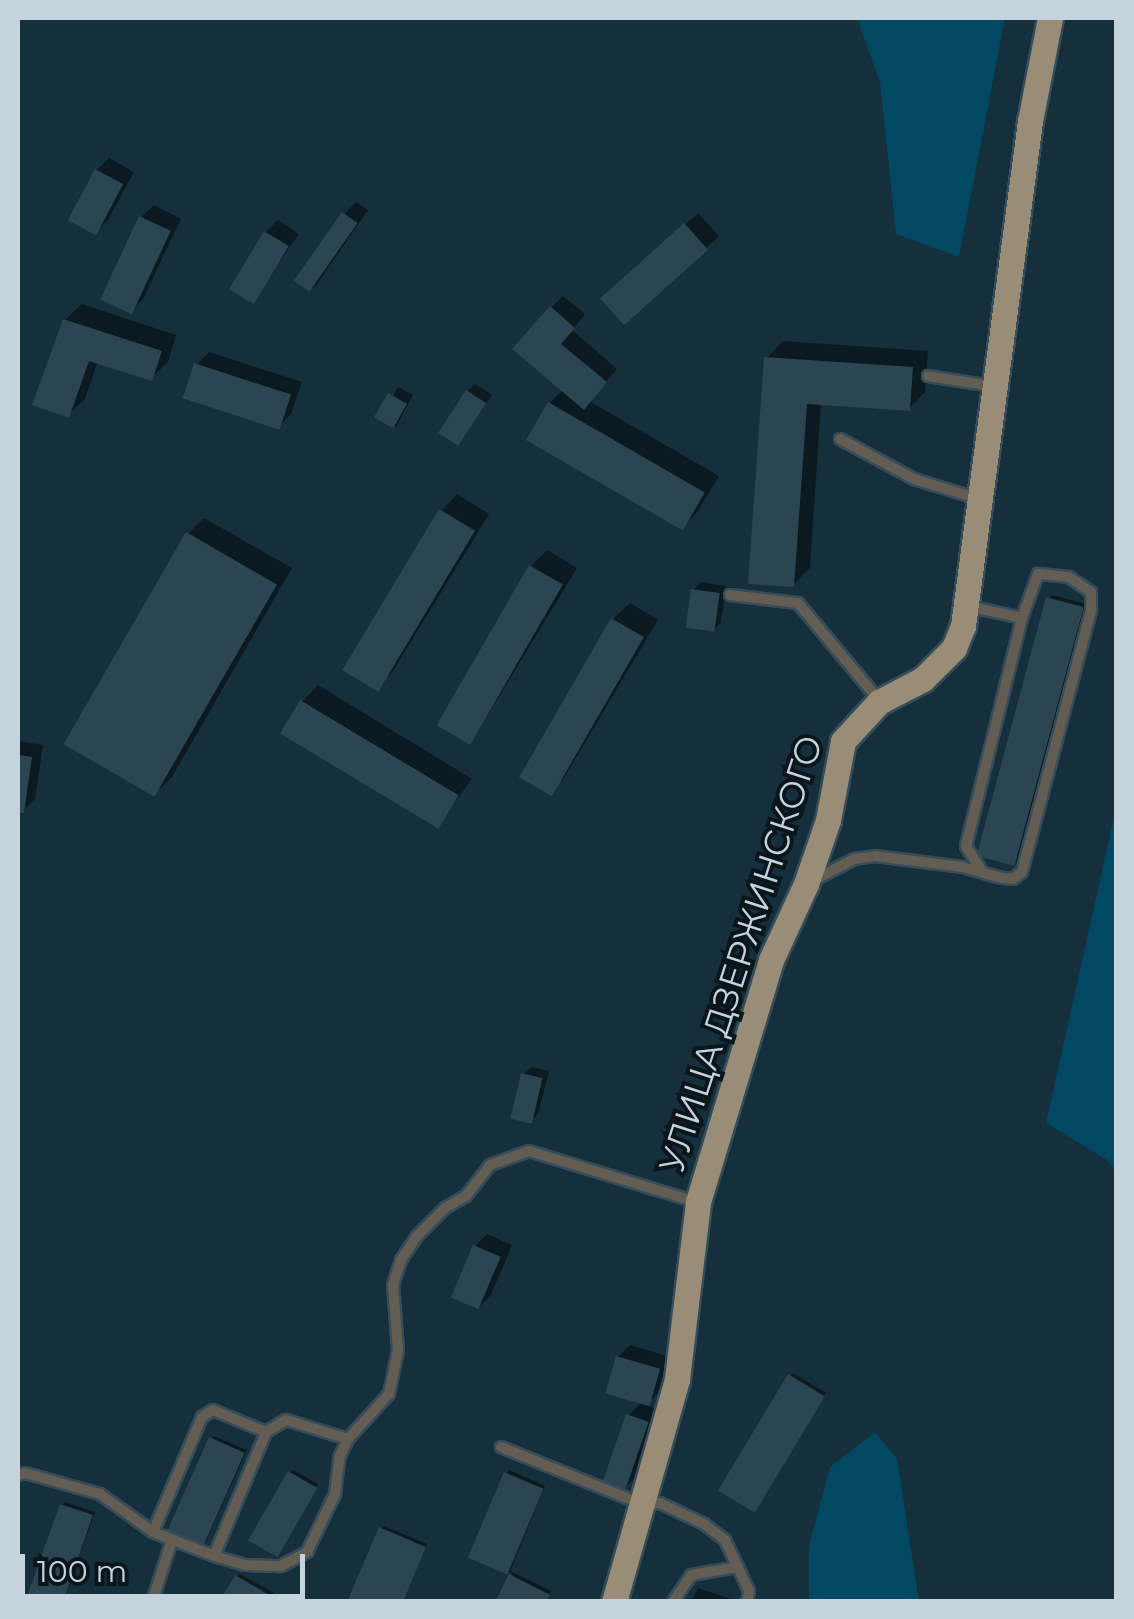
<!DOCTYPE html>
<meta charset="utf-8">
<style>
body{margin:0}
#map{position:relative;width:1134px;height:1619px;overflow:hidden;background:#162f3c;font-family:Montserrat,sans-serif}
div>[style]{position:absolute}
[style*='--x']{left:calc(var(--x)*1px);top:calc(var(--y)*1px);width:calc(var(--w)*1px);rotate:calc(var(--a)*1deg)}
.green>*{inset:0;background:#014863}
.shadow>*{inset:0;background:#0007;transform-origin:0 0}
.building>*{inset:0;background:#2b4552;transform-origin:0 0}
.roads{filter:drop-shadow(2px 0 #364d59) drop-shadow(-2px 0 #364d59) drop-shadow(0 2px #364d59) drop-shadow(0 -2px #364d59)}
.service>*{height:10px;margin:-5px;padding:0 5px;transform-origin:5px;border-radius:5px;background:#635d53}
.primary>*{height:25px;margin:-12.5px;padding:0 12.5px;transform-origin:12.5px;border-radius:12.5px;background:#998d78}
span{translate:-50% -50%;white-space:nowrap;text-align:center;line-height:1.15;-webkit-text-stroke:8px #0b161c;paint-order:stroke}
.street-label{font-size:35px;color:#c5d4dc}
.frame{position:absolute;inset:0;border:20px solid #c5d4dc;pointer-events:none}
.scale{position:absolute;left:20px;top:1554px;width:285px;height:45px;box-sizing:border-box;border:5px solid #c5d4dc;border-top:0;padding-left:12px;font-size:30px;line-height:35px;white-space:nowrap;color:#c5d4dc;-webkit-text-stroke:8px #0b161c;paint-order:stroke}
</style>
<div id="map">
<div class="green">
<div style="clip-path:polygon(857px 18px,1005px 18px,959px 257px,896px 234px,880px 82px)"></div>
<div style="clip-path:polygon(1116px 808px,1116px 1171px,1107px 1160px,1046px 1123px)"></div>
<div style="clip-path:polygon(875px 1432px,897px 1459px,919px 1601px,809px 1601px,809px 1546px,830px 1467px)"></div>
</div>
<div class="shadow">
<div style="clip-path:polygon(109px 158px,134px 172px,108px 220px,95px 232px,97px 170px)"></div>
<div style="clip-path:polygon(356px 202px,368px 210px,313px 290px,344px 214px)"></div>
<div style="clip-path:polygon(154px 205px,181px 219px,143px 299px,131px 311px,141px 217px)"></div>
<div style="clip-path:polygon(698px 213px,719px 236px,624px 322px,616px 287px)"></div>
<div style="clip-path:polygon(278px 220px,299px 234px,252px 301px,266px 232px)"></div>
<div style="clip-path:polygon(563px 296px,585px 314px,572px 330px,617px 369px,589px 401px,719px 476px,698px 511px,682px 528px,550px 403px,563px 389px,551px 308px)"></div>
<div style="clip-path:polygon(82px 304px,176px 335px,168px 362px,151px 378px,98px 361px,85px 399px,68px 415px,65px 320px)"></div>
<div style="clip-path:polygon(783px 341px,928px 351px,925px 392px,909px 409px,821px 403px,810px 568px,793px 585px,767px 358px)"></div>
<div style="clip-path:polygon(209px 352px,302px 382px,291px 414px,279px 426px,197px 364px)"></div>
<div style="clip-path:polygon(475px 384px,492px 395px,458px 443px,468px 391px)"></div>
<div style="left:398px;top:387px;width:17px;height:36px;rotate:28deg"></div>
<div style="clip-path:polygon(457px 494px,489px 514px,393px 671px,377px 687px,441px 511px)"></div>
<div style="clip-path:polygon(204px 518px,292px 568px,172px 777px,155px 793px,188px 534px)"></div>
<div style="clip-path:polygon(547px 550px,577px 568px,483px 723px,466px 739px,531px 566px)"></div>
<div style="clip-path:polygon(701px 582px,726px 586px,721px 622px,713px 630px,693px 590px)"></div>
<div style="clip-path:polygon(1052px 595px,1086px 604px,1016px 864px,1049px 599px)"></div>
<div style="clip-path:polygon(630px 603px,658px 620px,565px 776px,549px 793px,520px 776px,613px 619px)"></div>
<div style="clip-path:polygon(318px 685px,472px 779px,437px 826px,302px 702px)"></div>
<div style="clip-path:polygon(18px 741px,43px 745px,35px 799px,23px 811px,18px 810px)"></div>
<div style="clip-path:polygon(531px 1067px,549px 1071px,538px 1114px,531px 1121px,523px 1075px)"></div>
<div style="clip-path:polygon(487px 1234px,512px 1245px,491px 1295px,479px 1307px,475px 1247px)"></div>
<div style="clip-path:polygon(630px 1345px,670px 1357px,660px 1391px,646px 1405px,660px 1410px,638px 1474px,626px 1487px,628px 1416px,642px 1402px,618px 1357px)"></div>
<div style="clip-path:polygon(793px 1373px,826px 1393px,757px 1507px,790px 1376px)"></div>
<div style="clip-path:polygon(214px 1436px,247px 1450px,205px 1543px,211px 1439px)"></div>
<div style="clip-path:polygon(293px 1470px,318px 1484px,280px 1552px,290px 1473px)"></div>
<div style="clip-path:polygon(509px 1470px,545px 1486px,510px 1571px,551px 1591px,546px 1602px,498px 1602px,512px 1573px,470px 1556px)"></div>
<div style="clip-path:polygon(65px 1502px,95px 1512px,63px 1602px,62px 1505px)"></div>
<div style="clip-path:polygon(384px 1526px,427px 1544px,403px 1602px,381px 1529px)"></div>
<div style="clip-path:polygon(240px 1574px,274px 1593px,269px 1602px,237px 1577px)"></div>
<div style="clip-path:polygon(698px 1588px,735px 1600px,735px 1602px,691px 1602px)"></div>
</div>
<div class="building">
<div style="left:95px;top:169px;width:32px;height:58px;rotate:28deg"></div>
<div style="left:342px;top:212px;width:19px;height:84px;rotate:35deg"></div>
<div style="left:139px;top:216px;width:35px;height:92px;rotate:25deg"></div>
<div style="left:684px;top:223px;width:36px;height:113px;rotate:48deg"></div>
<div style="left:264px;top:231px;width:29px;height:68px;rotate:31deg"></div>
<div style="clip-path:polygon(550px 306px,575px 328px,561px 344px,607px 382px,584px 410px,512px 349px)"></div>
<div style="clip-path:polygon(63px 319px,162px 351px,152px 381px,89px 361px,69px 418px,32px 405px)"></div>
<div style="clip-path:polygon(764px 357px,913px 367px,910px 411px,807px 404px,794px 587px,748px 584px)"></div>
<div style="left:194px;top:363px;width:102px;height:37px;rotate:18deg"></div>
<div style="left:466px;top:390px;width:24px;height:51px;rotate:33deg"></div>
<div style="left:388px;top:393px;width:22px;height:28px;rotate:30deg"></div>
<div style="left:548px;top:402px;width:181px;height:44px;rotate:30deg"></div>
<div style="left:439px;top:509px;width:42px;height:188px;rotate:31deg"></div>
<div style="left:186px;top:532px;width:105px;height:245px;rotate:30deg"></div>
<div style="left:529px;top:565px;width:39px;height:185px;rotate:30deg"></div>
<div style="left:691px;top:589px;width:29px;height:39px;rotate:8deg"></div>
<div style="left:1046px;top:597px;width:39px;height:268px;rotate:15deg"></div>
<div style="left:611px;top:618px;width:38px;height:184px;rotate:30deg"></div>
<div style="left:300px;top:700px;width:185px;height:39px;rotate:31deg"></div>
<div style="clip-path:polygon(18px 755px,32px 757px,24px 813px,18px 813px)"></div>
<div style="left:521px;top:1073px;width:22px;height:47px;rotate:13deg"></div>
<div style="left:473px;top:1245px;width:30px;height:57px;rotate:23deg"></div>
<div style="left:616px;top:1356px;width:46px;height:39px;rotate:16deg"></div>
<div style="left:788px;top:1374px;width:43px;height:136px;rotate:31deg"></div>
<div style="left:626px;top:1414px;width:24px;height:71px;rotate:19deg"></div>
<div style="left:209px;top:1437px;width:39px;height:105px;rotate:24deg"></div>
<div style="left:288px;top:1471px;width:34px;height:80px;rotate:30deg"></div>
<div style="left:504px;top:1472px;width:43px;height:93px;rotate:23deg"></div>
<div style="clip-path:polygon(60px 1504px,93px 1515px,63px 1602px,25px 1602px)"></div>
<div style="clip-path:polygon(379px 1527px,426px 1547px,403px 1602px,347px 1602px)"></div>
<div style="clip-path:polygon(509px 1574px,550px 1595px,546px 1602px,495px 1602px)"></div>
<div style="clip-path:polygon(235px 1575px,273px 1597px,270px 1602px,219px 1602px)"></div>
</div>
<div class="roads">
<div class="service">
<div style="--x:928;--y:376;--w:65;--a:8.9"></div>
<div style="--x:840;--y:439;--w:84;--a:28.4"></div>
<div style="--x:914;--y:479;--w:68;--a:17.1"></div>
<div style="--x:730;--y:595;--w:68;--a:6.7"></div>
<div style="--x:798;--y:603;--w:125;--a:50.2"></div>
<div style="--x:967;--y:606;--w:56;--a:12.3"></div>
<div style="--x:1022;--y:618;--w:235;--a:103.8"></div>
<div style="--x:966;--y:846;--w:28;--a:58"></div>
<div style="--x:812;--y:881;--w:47;--a:-27.6"></div>
<div style="--x:854;--y:859;--w:21;--a:-8"></div>
<div style="--x:875;--y:856;--w:88;--a:7.2"></div>
<div style="--x:962;--y:867;--w:41;--a:15.4"></div>
<div style="--x:1002;--y:878;--w:11;--a:5"></div>
<div style="--x:1013;--y:879;--w:11;--a:-38"></div>
<div style="--x:1022;--y:872;--w:271;--a:-75.2"></div>
<div style="--x:1091;--y:610;--w:18;--a:-90"></div>
<div style="--x:1091;--y:592;--w:27;--a:-146"></div>
<div style="--x:1069;--y:577;--w:31;--a:-174"></div>
<div style="--x:1038;--y:574;--w:47;--a:110"></div>
<div style="--x:501;--y:1447;--w:154;--a:22.1"></div>
<div style="--x:644;--y:1505;--w:16;--a:-7"></div>
<div style="--x:660;--y:1503;--w:49;--a:25.5"></div>
<div style="--x:704;--y:1524;--w:26;--a:37"></div>
<div style="--x:725;--y:1540;--w:56;--a:64.8"></div>
<div style="--x:749;--y:1591;--w:11;--a:100"></div>
<div style="--x:18;--y:1475;--w:7;--a:-16"></div>
<div style="--x:25;--y:1473;--w:78;--a:15.6"></div>
<div style="--x:100;--y:1494;--w:65;--a:35.6"></div>
<div style="--x:153;--y:1532;--w:66;--a:21.5"></div>
<div style="--x:214;--y:1556;--w:32;--a:16"></div>
<div style="--x:245;--y:1565;--w:36;--a:2"></div>
<div style="--x:281;--y:1566;--w:30;--a:-28"></div>
<div style="--x:307;--y:1552;--w:64;--a:-64.2"></div>
<div style="--x:335;--y:1494;--w:38;--a:-83"></div>
<div style="--x:340;--y:1456;--w:19;--a:-65"></div>
<div style="--x:348;--y:1439;--w:61;--a:-47.7"></div>
<div style="--x:389;--y:1394;--w:45;--a:-78.4"></div>
<div style="--x:398;--y:1350;--w:65;--a:-94.4"></div>
<div style="--x:393;--y:1285;--w:26;--a:-72"></div>
<div style="--x:401;--y:1260;--w:29;--a:-56"></div>
<div style="--x:417;--y:1236;--w:40;--a:-45"></div>
<div style="--x:445;--y:1208;--w:24;--a:-30"></div>
<div style="--x:466;--y:1196;--w:39;--a:-52"></div>
<div style="--x:490;--y:1165;--w:41;--a:-19.7"></div>
<div style="--x:529;--y:1151;--w:176;--a:16.9"></div>
<div style="--x:153;--y:1532;--w:125;--a:-66.9"></div>
<div style="--x:202;--y:1417;--w:13;--a:-32"></div>
<div style="--x:213;--y:1410;--w:57;--a:22.5"></div>
<div style="--x:214;--y:1556;--w:134;--a:-67.2"></div>
<div style="--x:266;--y:1432;--w:23;--a:-31"></div>
<div style="--x:286;--y:1420;--w:65;--a:17"></div>
<div style="--x:152;--y:1602;--w:65;--a:-72.1"></div>
<div style="--x:673;--y:1602;--w:32;--a:-56"></div>
<div style="--x:691;--y:1575;--w:48;--a:-9.7"></div>
</div>
<div class="primary">
<div style="--x:614;--y:1602;--w:232;--a:-74.2"></div>
<div style="--x:677;--y:1379;--w:178;--a:-83.2"></div>
<div style="--x:698;--y:1202;--w:253;--a:-73.2"></div>
<div style="--x:771;--y:960;--w:84;--a:-65.3"></div>
<div style="--x:806;--y:884;--w:68;--a:-71"></div>
<div style="--x:828;--y:820;--w:80;--a:-79.2"></div>
<div style="--x:843;--y:741;--w:53;--a:-47.3"></div>
<div style="--x:879;--y:702;--w:50;--a:-27.6"></div>
<div style="--x:923;--y:679;--w:44;--a:-45"></div>
<div style="--x:954;--y:648;--w:24;--a:-68"></div>
<div style="--x:963;--y:626;--w:509;--a:-82.44"></div>
<div style="--x:1030;--y:121;--w:105;--a:-79"></div>
</div>
</div>
<div class="street-label">
<span style="left:741px;top:954px;rotate:-72deg">УЛИЦА ДЗЕРЖИНСКОГО</span>
</div>
<div class="frame"></div>
<div class="scale">100 m</div>
</div>
